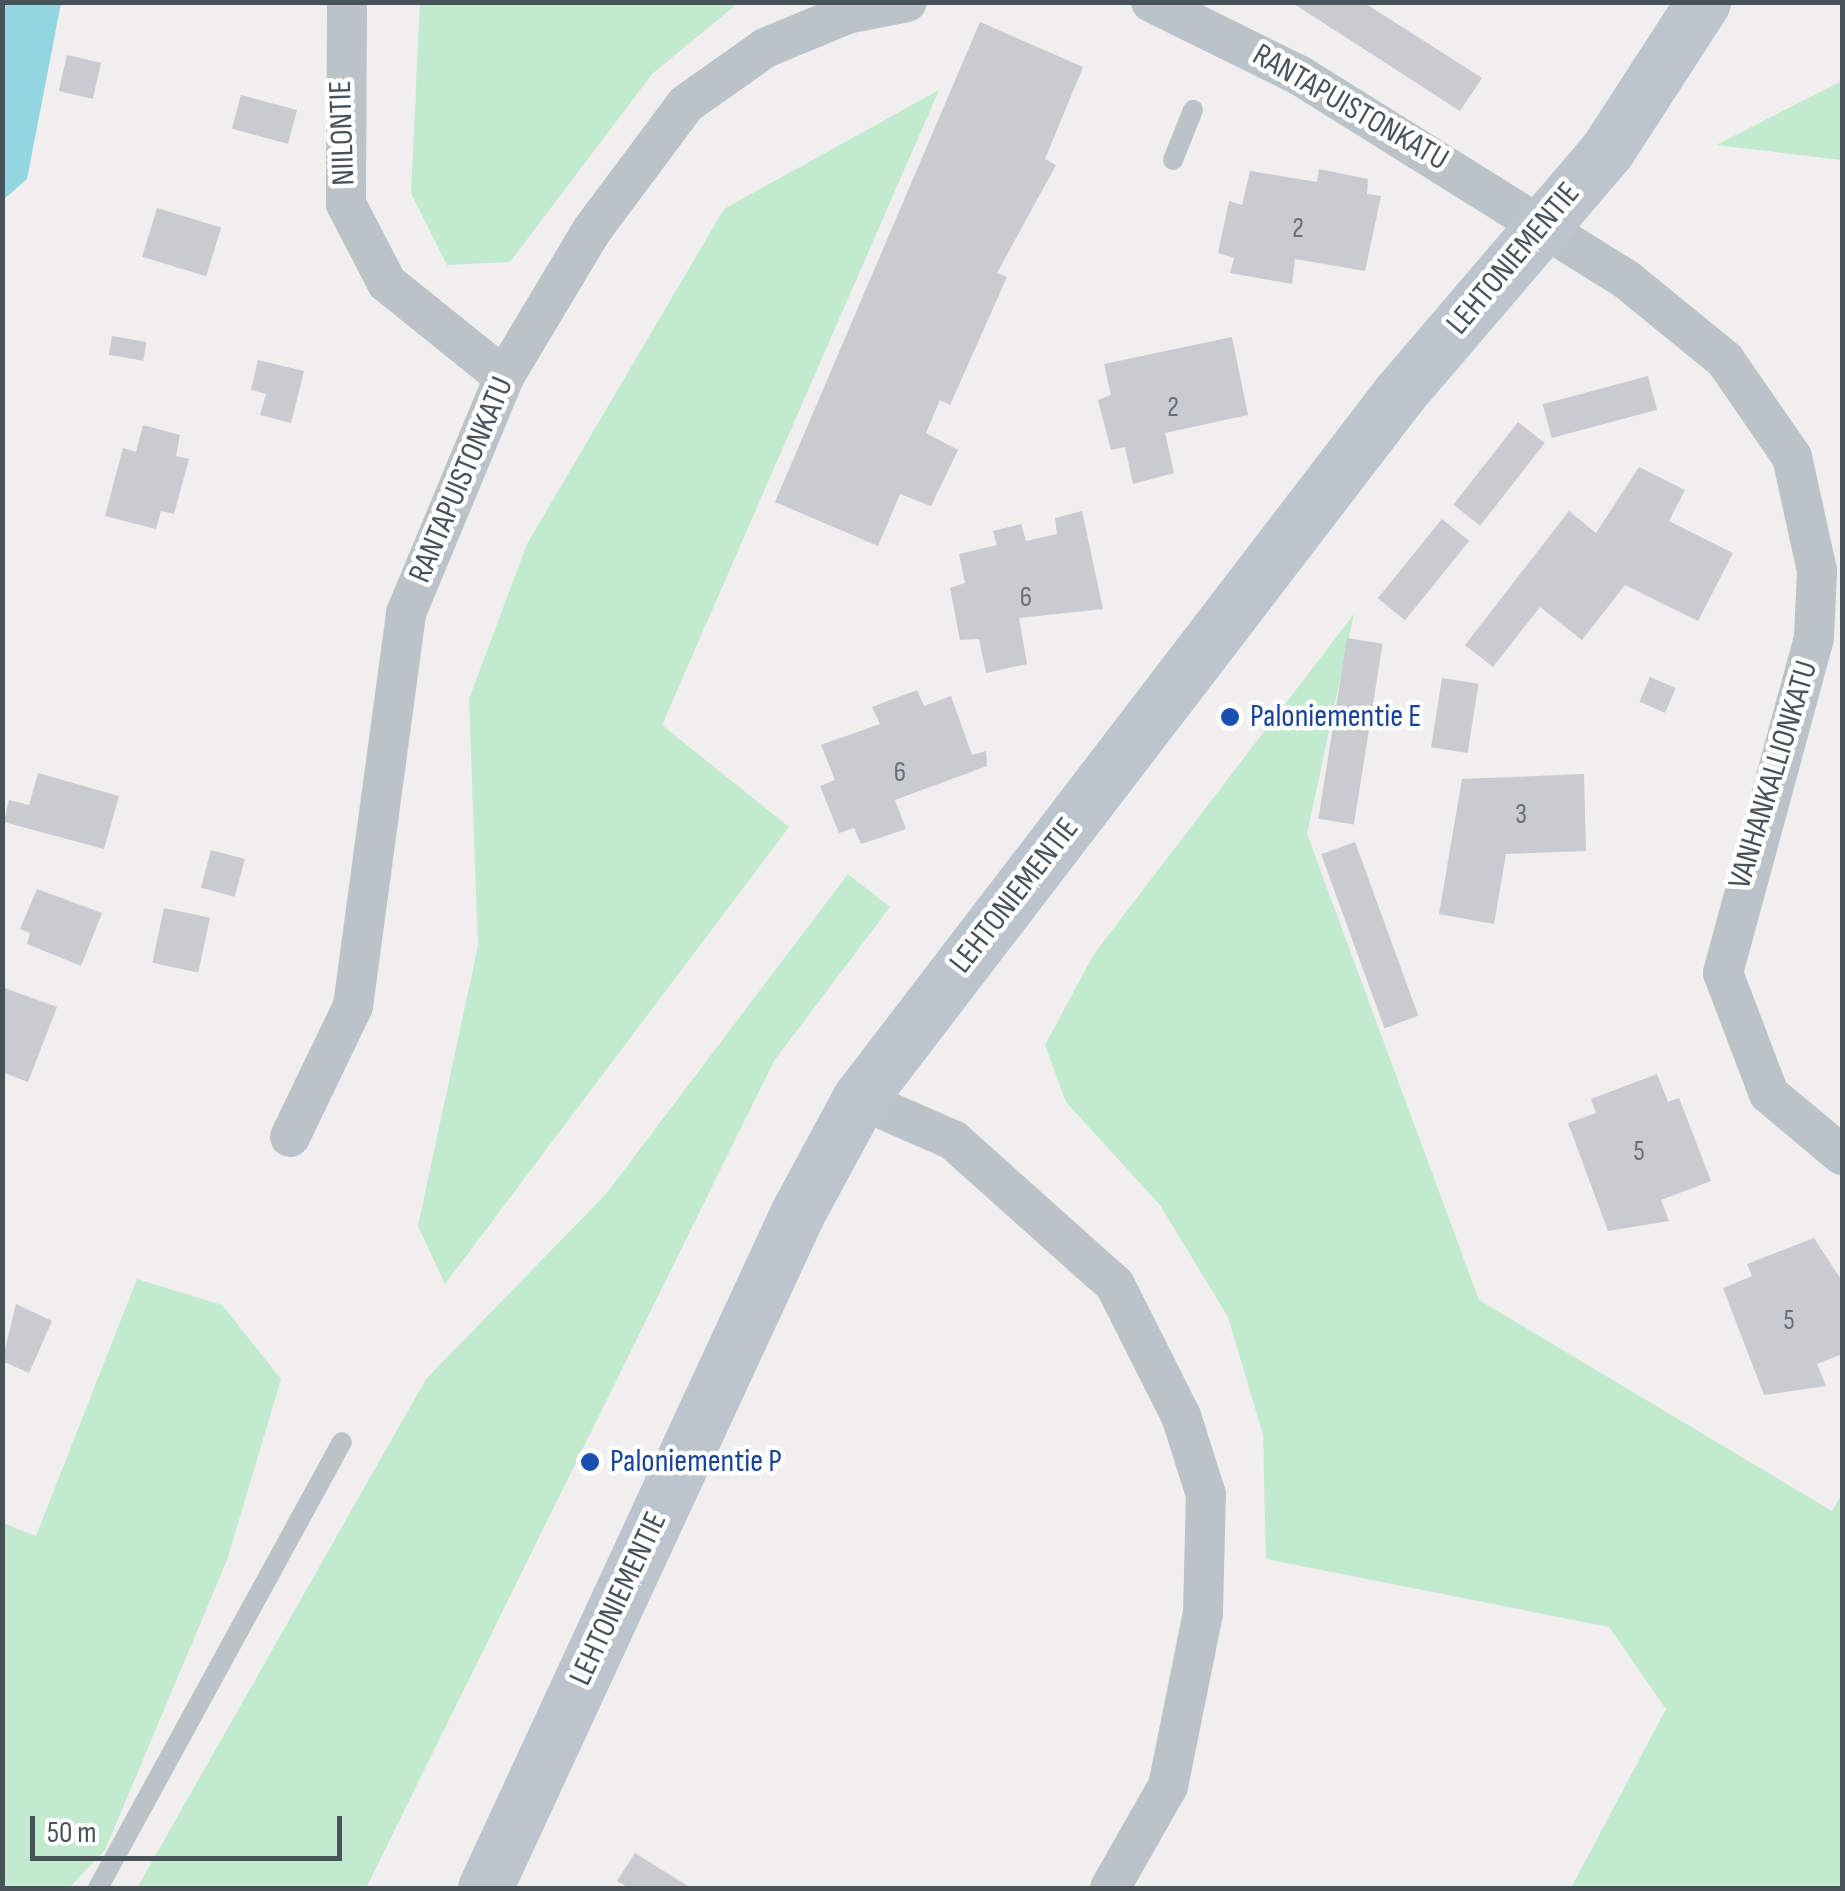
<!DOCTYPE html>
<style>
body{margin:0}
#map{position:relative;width:1845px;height:1891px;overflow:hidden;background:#f0eeee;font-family:"Sofia Sans Condensed",sans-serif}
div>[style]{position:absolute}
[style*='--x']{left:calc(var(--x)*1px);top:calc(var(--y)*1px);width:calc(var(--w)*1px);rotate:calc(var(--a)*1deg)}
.green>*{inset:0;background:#c1eace}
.water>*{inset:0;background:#92d6e2}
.building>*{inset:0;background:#c9cbd0;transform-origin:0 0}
.service>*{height:20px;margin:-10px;padding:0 10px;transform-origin:10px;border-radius:10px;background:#bbc3c9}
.minor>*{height:40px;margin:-20px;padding:0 20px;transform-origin:20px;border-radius:20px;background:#bbc3c9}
.secondary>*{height:55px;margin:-27.5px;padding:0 27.5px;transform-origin:27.5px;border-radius:27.5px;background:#bcc5ce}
.dots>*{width:28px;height:28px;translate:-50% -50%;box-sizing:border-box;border:5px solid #fff;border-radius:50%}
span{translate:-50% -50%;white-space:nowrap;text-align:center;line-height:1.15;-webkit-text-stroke:9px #fff;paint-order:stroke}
.number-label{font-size:28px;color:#687077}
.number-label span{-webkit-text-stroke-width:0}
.street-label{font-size:32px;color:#485259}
.transit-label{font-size:32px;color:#164399}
.left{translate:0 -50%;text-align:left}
.frame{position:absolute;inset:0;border:5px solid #485259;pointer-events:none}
.scale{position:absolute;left:30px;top:1816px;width:312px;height:45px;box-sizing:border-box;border:5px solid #485259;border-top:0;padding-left:12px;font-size:30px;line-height:35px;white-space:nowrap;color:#485259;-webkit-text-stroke:8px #fff;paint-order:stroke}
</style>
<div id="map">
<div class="green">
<div style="clip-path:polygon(420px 3px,420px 2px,738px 3px,652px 74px,510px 262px,447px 265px,411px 193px)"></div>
<div style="clip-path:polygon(1842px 81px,1842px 160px,1716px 145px)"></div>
<div style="clip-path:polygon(939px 90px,662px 725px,789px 827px,445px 1284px,418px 1226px,478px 946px,469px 699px,527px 544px,724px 209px)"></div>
<div style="clip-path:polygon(1354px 614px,1307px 834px,1479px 1300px,1832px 1511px,1842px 1494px,1842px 1888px,1571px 1888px,1666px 1709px,1609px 1627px,1266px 1559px,1263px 1435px,1228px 1317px,1160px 1205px,1066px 1102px,1045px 1045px,1094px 954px)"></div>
<div style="clip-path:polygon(848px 874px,890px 907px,774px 1061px,366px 1888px,137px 1888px,426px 1379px,606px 1194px)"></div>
<div style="clip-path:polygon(137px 1279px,222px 1305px,281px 1379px,227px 1560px,105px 1850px,69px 1888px,3px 1888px,3px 1523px,36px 1536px)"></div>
</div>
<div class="water">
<div style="clip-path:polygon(3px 2px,61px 3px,27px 179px,3px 200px)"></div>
</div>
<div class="building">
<div style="clip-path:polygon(1291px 2px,1363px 2px,1482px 78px,1460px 111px)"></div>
<div style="clip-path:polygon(980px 22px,1083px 67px,1045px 159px,1056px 165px,997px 273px,1007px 277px,950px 405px,940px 400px,926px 433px,958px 450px,931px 506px,900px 494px,878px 546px,775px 502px)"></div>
<div style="left:67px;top:55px;width:35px;height:37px;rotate:13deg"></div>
<div style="left:241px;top:95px;width:58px;height:35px;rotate:15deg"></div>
<div style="clip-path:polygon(1319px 169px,1368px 179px,1367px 194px,1381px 196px,1365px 271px,1295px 259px,1292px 284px,1230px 273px,1234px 258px,1218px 253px,1229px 201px,1242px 205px,1250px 171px,1317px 182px)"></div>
<div style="left:157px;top:208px;width:67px;height:51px;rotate:17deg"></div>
<div style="left:112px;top:336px;width:35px;height:19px;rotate:10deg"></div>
<div style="clip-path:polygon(1232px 337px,1248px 415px,1165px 433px,1174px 473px,1133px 484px,1125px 447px,1111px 450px,1098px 400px,1111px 395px,1104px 364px)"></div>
<div style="clip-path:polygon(258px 360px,304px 371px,291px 423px,260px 415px,266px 394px,251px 390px)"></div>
<div style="left:1648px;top:376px;width:35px;height:109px;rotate:75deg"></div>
<div style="left:1518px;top:422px;width:34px;height:105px;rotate:38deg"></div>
<div style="clip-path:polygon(143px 425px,180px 435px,176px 456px,189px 459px,174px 514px,161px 511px,156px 529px,105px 516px,123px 448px,136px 452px)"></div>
<div style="clip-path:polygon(1639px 467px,1685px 490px,1669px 521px,1733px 553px,1698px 621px,1625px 585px,1582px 640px,1540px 607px,1493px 667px,1465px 645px,1569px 511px,1596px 533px)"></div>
<div style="clip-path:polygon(1082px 511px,1103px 609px,1019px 618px,1027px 664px,986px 673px,979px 639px,960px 640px,950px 588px,965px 583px,959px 554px,997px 545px,993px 531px,1021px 524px,1026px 541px,1057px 534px,1055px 518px)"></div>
<div style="left:1442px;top:519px;width:35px;height:102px;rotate:39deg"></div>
<div style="left:1347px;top:638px;width:36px;height:183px;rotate:9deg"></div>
<div style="left:1650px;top:677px;width:28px;height:27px;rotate:23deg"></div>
<div style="left:1442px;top:678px;width:37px;height:70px;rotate:9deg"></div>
<div style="clip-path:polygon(917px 690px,924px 706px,951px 696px,972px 755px,986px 751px,987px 766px,895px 800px,906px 829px,861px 844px,854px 828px,839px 833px,820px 786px,835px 780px,821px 745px,880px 724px,872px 707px)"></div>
<div style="clip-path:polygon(38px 773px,119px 796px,104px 849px,4px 822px,9px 800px,29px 805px)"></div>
<div style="clip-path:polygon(1584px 774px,1586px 851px,1506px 854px,1494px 924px,1439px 914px,1462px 779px)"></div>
<div style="left:1355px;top:842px;width:185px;height:36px;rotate:70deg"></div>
<div style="left:211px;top:850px;width:35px;height:39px;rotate:15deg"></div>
<div style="clip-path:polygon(37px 889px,102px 913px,81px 966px,27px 944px,30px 933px,20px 929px)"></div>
<div style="left:164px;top:908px;width:47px;height:56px;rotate:12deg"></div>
<div style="clip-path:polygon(2px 987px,57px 1007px,28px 1082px,2px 1072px)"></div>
<div style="clip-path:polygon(1657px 1074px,1668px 1102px,1679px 1098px,1711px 1181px,1661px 1200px,1669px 1221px,1608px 1231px,1568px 1123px,1596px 1113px,1591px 1099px)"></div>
<div style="clip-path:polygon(1814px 1238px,1842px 1281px,1842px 1354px,1817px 1364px,1826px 1386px,1764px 1395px,1723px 1288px,1752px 1276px,1747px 1264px)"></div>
<div style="clip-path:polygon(16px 1304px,52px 1321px,29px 1373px,2px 1361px)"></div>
<div style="clip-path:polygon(635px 1853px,691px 1888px,629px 1888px,617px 1881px)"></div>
</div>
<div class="service">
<div style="--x:1173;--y:160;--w:54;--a:-68.2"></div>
<div style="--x:98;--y:1888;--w:508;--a:-61.32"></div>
</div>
<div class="minor">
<div style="--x:347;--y:2;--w:202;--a:90.3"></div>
<div style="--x:346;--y:204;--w:89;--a:62.6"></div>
<div style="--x:387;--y:283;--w:150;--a:38.8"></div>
<div style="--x:1151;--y:2;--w:165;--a:26.3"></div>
<div style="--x:1299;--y:75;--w:387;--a:32"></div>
<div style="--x:1627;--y:280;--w:127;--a:39.2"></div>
<div style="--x:1725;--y:360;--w:118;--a:55.4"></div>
<div style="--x:1792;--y:457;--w:117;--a:77.6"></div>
<div style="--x:1817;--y:571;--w:67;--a:92.6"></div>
<div style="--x:1814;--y:638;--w:347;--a:105.2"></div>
<div style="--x:1723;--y:973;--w:129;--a:69.2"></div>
<div style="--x:1769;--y:1094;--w:95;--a:39.9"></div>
<div style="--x:859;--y:1099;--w:103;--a:23.6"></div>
<div style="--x:953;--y:1140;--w:217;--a:41.8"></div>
<div style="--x:1115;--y:1285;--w:147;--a:63.3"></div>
<div style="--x:1181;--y:1416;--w:83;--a:72.4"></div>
<div style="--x:1206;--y:1495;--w:118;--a:91.5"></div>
<div style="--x:1203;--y:1613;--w:177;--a:101.4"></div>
<div style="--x:1168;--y:1786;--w:117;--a:119.6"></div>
<div style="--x:290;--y:1137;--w:145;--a:-64.3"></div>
<div style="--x:353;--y:1006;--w:397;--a:-82.3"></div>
<div style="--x:406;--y:613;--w:256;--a:-67.4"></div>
<div style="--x:504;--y:377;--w:171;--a:-59.1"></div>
<div style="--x:592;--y:230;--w:157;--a:-53.3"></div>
<div style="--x:686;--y:104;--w:97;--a:-35.3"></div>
<div style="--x:765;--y:48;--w:89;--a:-22.5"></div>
<div style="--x:847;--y:14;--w:61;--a:-11.3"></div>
</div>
<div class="secondary">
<div style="--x:485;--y:1888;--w:745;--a:-65.16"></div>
<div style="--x:798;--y:1212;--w:128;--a:-61.6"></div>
<div style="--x:859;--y:1099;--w:888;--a:-52.55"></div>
<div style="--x:1399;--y:394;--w:322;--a:-49.5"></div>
<div style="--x:1608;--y:149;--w:175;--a:-57.1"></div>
</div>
<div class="dots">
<div style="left:1230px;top:717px;background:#1a4fb4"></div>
<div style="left:590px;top:1462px;background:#1a4fb4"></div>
</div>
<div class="number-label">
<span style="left:1298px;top:229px">2</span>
<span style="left:1173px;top:408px">2</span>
<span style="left:1026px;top:598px">6</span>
<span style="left:900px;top:773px">6</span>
<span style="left:1521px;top:815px">3</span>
<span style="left:1639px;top:1152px">5</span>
<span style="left:1789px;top:1321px">5</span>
</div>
<div class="street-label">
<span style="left:1350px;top:108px;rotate:30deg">RANTAPUISTONKATU</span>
<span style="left:343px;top:133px;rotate:-92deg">NIILONTIE</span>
<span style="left:1514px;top:259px;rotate:-50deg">LEHTONIEMENTIE</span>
<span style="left:462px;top:480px;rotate:-67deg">RANTAPUISTONKATU</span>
<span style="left:1774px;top:775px;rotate:-73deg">VANHANKALLIONKATU</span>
<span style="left:1015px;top:896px;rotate:-52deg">LEHTONIEMENTIE</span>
<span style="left:619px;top:1599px;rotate:-65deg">LEHTONIEMENTIE</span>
</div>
<div class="transit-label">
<span class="left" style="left:1250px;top:717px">Paloniementie E</span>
<span class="left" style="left:610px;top:1462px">Paloniementie P</span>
</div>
<div class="frame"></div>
<div class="scale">50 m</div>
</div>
